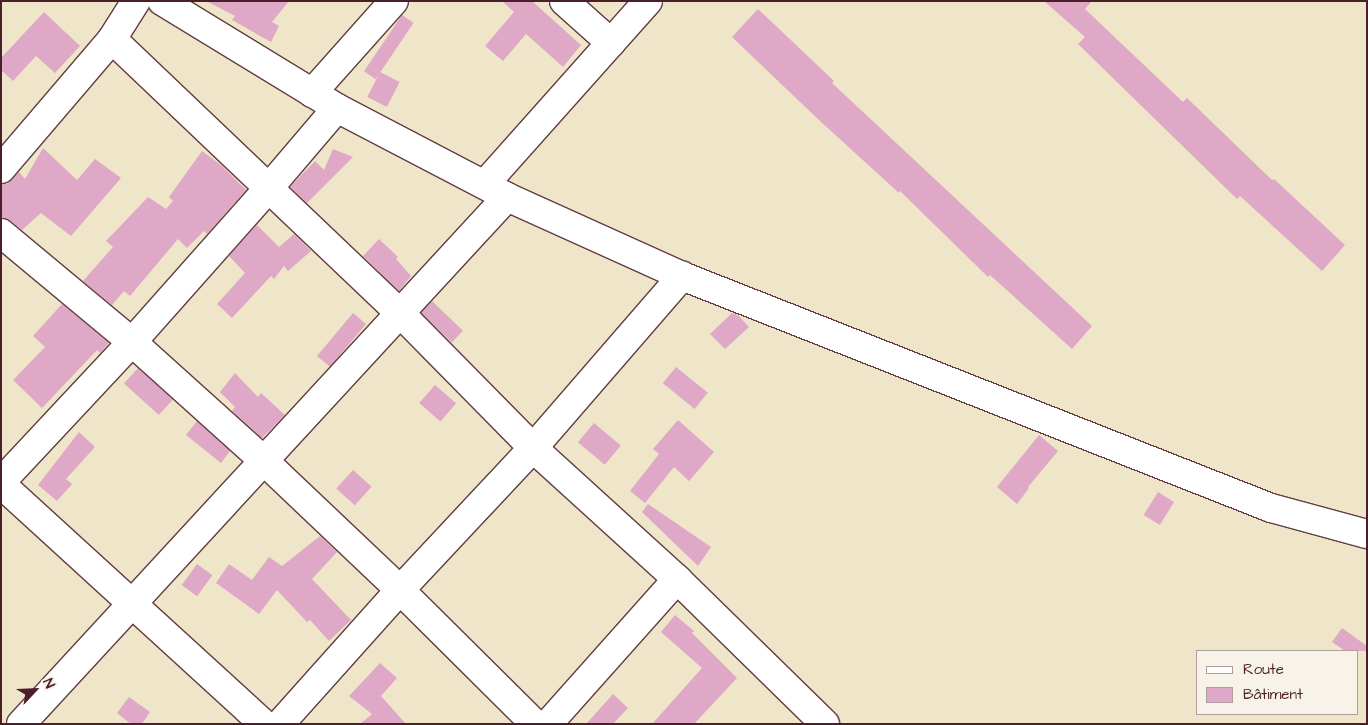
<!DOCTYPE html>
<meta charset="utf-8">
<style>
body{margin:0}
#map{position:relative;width:1368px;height:725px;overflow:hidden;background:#efe6ca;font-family:"Architects Daughter",sans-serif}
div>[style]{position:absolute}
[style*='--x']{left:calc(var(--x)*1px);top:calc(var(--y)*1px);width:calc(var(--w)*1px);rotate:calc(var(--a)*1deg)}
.building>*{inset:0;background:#dea8c6;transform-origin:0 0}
.roads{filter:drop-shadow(1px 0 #633d43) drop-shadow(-1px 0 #633d43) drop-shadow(0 1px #633d43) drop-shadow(0 -1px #633d43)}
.minor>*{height:28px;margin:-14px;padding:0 14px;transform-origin:14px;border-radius:14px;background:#fff}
span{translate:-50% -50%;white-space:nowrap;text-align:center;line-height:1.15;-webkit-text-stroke:4px #f7f3e8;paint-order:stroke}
.frame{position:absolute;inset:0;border:2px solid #4a1f2b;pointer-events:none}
.legend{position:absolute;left:1196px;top:650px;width:162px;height:65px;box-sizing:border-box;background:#f7f3e8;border:1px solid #b29e9c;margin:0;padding:6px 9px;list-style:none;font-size:15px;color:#4a1f2b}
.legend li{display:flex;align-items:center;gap:10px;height:25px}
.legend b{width:25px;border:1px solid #b29e9c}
.north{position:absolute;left:10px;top:665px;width:50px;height:50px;-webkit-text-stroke:4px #f7f3e8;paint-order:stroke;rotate:65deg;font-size:14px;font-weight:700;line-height:20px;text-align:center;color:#4a1f2b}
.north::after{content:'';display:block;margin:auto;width:18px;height:22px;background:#4a1f2b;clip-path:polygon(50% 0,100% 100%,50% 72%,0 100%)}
</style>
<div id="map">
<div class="building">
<div style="clip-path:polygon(206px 1px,289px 1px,272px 22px,279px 26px,271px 42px,232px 20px,235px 16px)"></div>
<div style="clip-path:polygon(502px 1px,532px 1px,581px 45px,563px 67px,526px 34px,503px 61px,485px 46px,514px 12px)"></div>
<div style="clip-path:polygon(1044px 1px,1092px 1px,1085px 9px,1183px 102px,1187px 98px,1272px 180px,1274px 179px,1345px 245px,1322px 271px,1240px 196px,1237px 199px,1161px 125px,1078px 44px,1085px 37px)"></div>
<div style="clip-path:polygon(758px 9px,834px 81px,832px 83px,1092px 326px,1072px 349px,990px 275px,988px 277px,900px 191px,899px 193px,820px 121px,732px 37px)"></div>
<div style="clip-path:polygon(44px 12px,80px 46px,55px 73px,36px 56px,13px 81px,1px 70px,1px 58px)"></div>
<div style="left:402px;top:15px;width:14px;height:68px;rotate:34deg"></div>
<div style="left:380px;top:72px;width:22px;height:28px;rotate:27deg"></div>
<div style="clip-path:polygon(43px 148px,77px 180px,95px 159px,121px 178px,71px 236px,41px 213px,22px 230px,11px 221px,1px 218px,1px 184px,7px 184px,19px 172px,25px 179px)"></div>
<div style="clip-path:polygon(333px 149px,353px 157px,307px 203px,290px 187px,315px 161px,324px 170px)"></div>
<div style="clip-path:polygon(202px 151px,221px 165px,246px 190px,207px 234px,204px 231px,187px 248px,178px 239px,130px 296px,124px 291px,112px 305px,83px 281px,113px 247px,106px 241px,148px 197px,166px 209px,173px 201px,169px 197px)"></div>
<div style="clip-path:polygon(257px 225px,279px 247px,294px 234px,311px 251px,288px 271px,284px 266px,274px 279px,271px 276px,232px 318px,217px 304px,245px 273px,229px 256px)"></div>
<div style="clip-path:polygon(379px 239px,398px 257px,396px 259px,411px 276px,399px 291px,363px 256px)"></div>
<div style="left:432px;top:301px;width:43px;height:16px;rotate:44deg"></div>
<div style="clip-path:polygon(62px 304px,109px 343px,100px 353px,97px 350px,42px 408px,13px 380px,45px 347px,33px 336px)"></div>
<div style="left:353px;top:313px;width:17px;height:56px;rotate:40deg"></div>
<div style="clip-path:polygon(732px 313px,738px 315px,749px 327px,725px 349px,710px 334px)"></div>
<div style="left:676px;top:367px;width:41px;height:21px;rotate:39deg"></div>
<div style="left:138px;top:368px;width:47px;height:21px;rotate:42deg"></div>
<div style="clip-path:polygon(235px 373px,258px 397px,261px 393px,285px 415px,262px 438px,232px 411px,235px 407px,220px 392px)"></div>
<div style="left:435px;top:385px;width:28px;height:24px;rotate:41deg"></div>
<div style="clip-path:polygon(678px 420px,714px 452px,689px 481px,674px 467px,645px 503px,630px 491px,659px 454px,653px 449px)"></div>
<div style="clip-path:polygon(197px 421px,230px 451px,221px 463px,186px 435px)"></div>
<div style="left:594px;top:423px;width:35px;height:25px;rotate:40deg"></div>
<div style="clip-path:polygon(79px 432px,95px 447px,66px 479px,72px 484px,57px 501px,38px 485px)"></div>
<div style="clip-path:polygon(1039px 435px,1058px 451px,1028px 487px,1029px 488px,1017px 504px,997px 487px)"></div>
<div style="left:353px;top:470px;width:25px;height:25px;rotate:42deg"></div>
<div style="left:1158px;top:492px;width:19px;height:27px;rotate:32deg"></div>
<div style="clip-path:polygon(648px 504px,711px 547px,698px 566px,642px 512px)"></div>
<div style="clip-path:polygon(320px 536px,337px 552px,312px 579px,351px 620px,329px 641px,310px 620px,307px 622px,277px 590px,259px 614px,216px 583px,229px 564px,252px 580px,269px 557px,282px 566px)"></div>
<div style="left:197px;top:564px;width:19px;height:26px;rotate:36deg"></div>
<div style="clip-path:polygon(675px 615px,694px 631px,692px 633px,737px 678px,694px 724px,652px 724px,702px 668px,661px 632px)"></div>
<div style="clip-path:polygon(1342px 628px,1367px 646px,1367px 651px,1345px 651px,1332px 642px)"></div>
<div style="clip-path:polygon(380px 663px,397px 678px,381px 696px,406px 724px,360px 724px,372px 714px,349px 696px)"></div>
<div style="clip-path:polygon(613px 694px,628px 708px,613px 724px,586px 724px)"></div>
<div style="clip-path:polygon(129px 697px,150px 712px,142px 724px,131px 724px,117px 713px)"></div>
</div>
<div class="roads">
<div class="minor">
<div style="--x:162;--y:1;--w:205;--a:31.4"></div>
<div style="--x:337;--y:108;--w:192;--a:27.6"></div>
<div style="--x:507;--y:197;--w:192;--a:24.3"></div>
<div style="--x:682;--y:276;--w:633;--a:21.5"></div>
<div style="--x:1271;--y:508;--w:99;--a:15.2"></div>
<div style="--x:564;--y:1;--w:63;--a:41.8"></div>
<div style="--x:112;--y:39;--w:399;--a:43.6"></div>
<div style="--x:401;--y:314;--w:188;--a:45.4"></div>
<div style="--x:533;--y:448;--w:195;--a:42.3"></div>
<div style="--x:677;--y:579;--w:207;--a:44.4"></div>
<div style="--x:312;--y:93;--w:123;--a:-48.3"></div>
<div style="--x:1;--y:169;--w:171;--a:-49.5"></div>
<div style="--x:112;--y:39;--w:45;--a:-57.7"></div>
<div style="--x:485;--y:184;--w:245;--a:-48.3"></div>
<div style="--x:1;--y:233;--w:170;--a:39.8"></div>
<div style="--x:132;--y:342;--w:176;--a:42"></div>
<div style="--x:263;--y:460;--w:189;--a:43.5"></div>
<div style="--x:400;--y:590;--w:190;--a:44.8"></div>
<div style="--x:1;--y:482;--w:192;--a:-46.9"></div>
<div style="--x:132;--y:342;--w:205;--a:-48.4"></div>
<div style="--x:268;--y:189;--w:106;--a:-49.6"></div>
<div style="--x:1;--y:484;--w:356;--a:42.4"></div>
<div style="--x:21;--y:724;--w:717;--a:-47.32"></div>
<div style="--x:280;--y:724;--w:180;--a:-48.2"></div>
<div style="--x:400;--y:590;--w:195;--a:-46.9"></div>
<div style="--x:533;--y:448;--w:228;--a:-49.1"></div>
<div style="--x:548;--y:724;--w:194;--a:-48.3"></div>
</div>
</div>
<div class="frame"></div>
<ul class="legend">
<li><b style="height:6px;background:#fff"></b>Route</li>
<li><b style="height:14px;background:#dea8c6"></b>Bâtiment</li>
</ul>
<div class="north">N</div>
</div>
